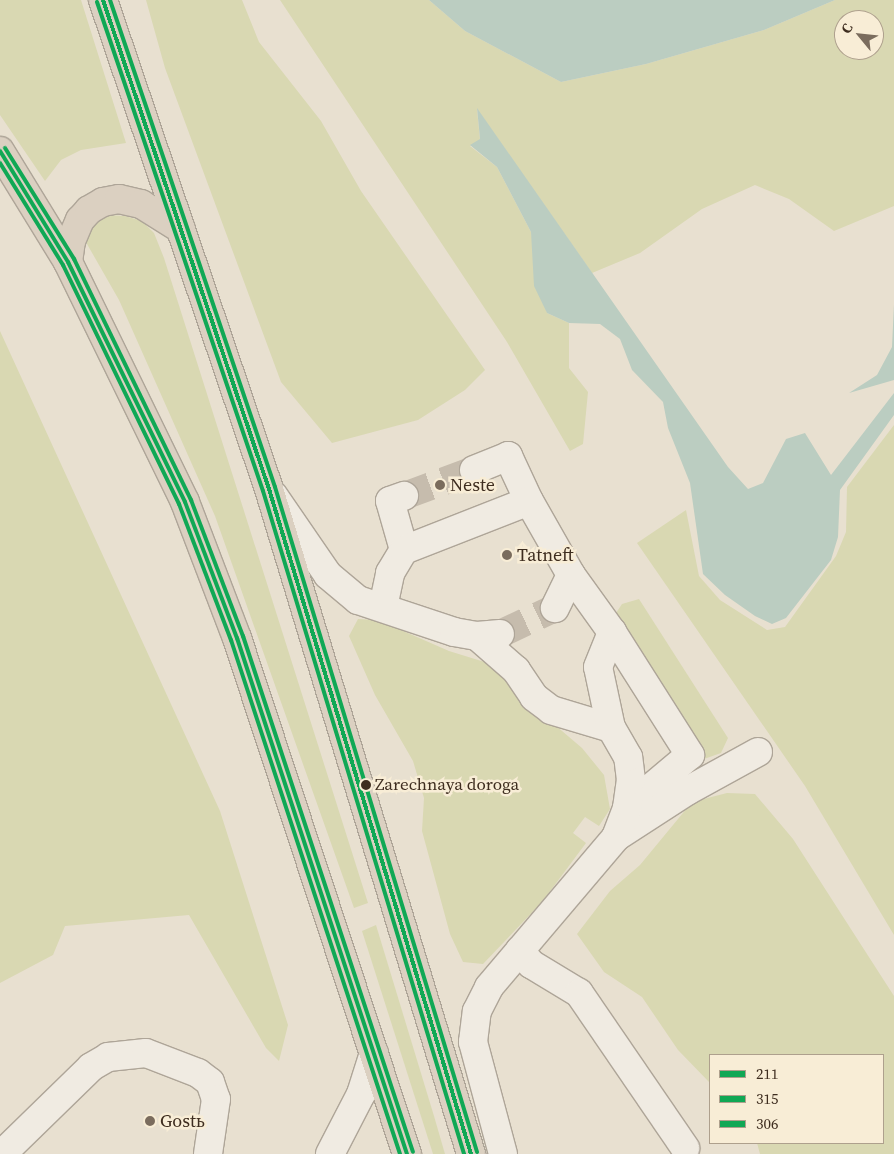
<!DOCTYPE html>
<meta charset="utf-8">
<style>
body{margin:0}
#map{position:relative;width:894px;height:1154px;overflow:hidden;background:#e8e0d0;font-family:"Source Serif 4",serif}
div>[style]{position:absolute}
[style*='--x']{left:calc(var(--x)*1px);top:calc(var(--y)*1px);width:calc(var(--w)*1px);rotate:calc(var(--a)*1deg)}
.green>*{inset:0;background:#d9d8b2}
.water>*{inset:0;background:#bbcdc1}
.minor-tunnel>*{height:28px;margin-top:-14px;transform-origin:0;background:repeating-linear-gradient(90deg,#c6bcad 0 28px,transparent 0 42px)}
.roads{filter:drop-shadow(1px 0 #aea598) drop-shadow(-1px 0 #aea598) drop-shadow(0 1px #aea598) drop-shadow(0 -1px #aea598)}
.minor>*{height:28px;margin:-14px;padding:0 14px;transform-origin:14px;border-radius:14px;background:#f0ebe2}
.highway>*{height:28px;margin:-14px;padding:0 14px;transform-origin:14px;border-radius:14px;background:#dbd0c1}
.bus-1>*{height:4px;margin:-2px;padding:0 2px;transform-origin:2px;border-radius:2px;background:#10a855}
.bus-2>*{height:4px;margin:-2px;padding:0 2px;transform-origin:2px;border-radius:2px;background:#10a855}
.bus-3>*{height:4px;margin:-2px;padding:0 2px;transform-origin:2px;border-radius:2px;background:#10a855}
.dots>*{width:14px;height:14px;translate:-50% -50%;box-sizing:border-box;border:2px solid #f8edd6;border-radius:50%}
span{translate:-50% -50%;white-space:nowrap;text-align:center;line-height:1.15;-webkit-text-stroke:5px #f8edd6;paint-order:stroke}
.bus-label{font-size:17px;color:#3e2d1f}
.left{translate:0 -50%;text-align:left}
.poi-label{font-size:18px;color:#3e2d1f}
.legend{position:absolute;left:709px;top:1054px;width:175px;height:90px;box-sizing:border-box;background:#f8edd6;border:1px solid #aea08d;margin:0;padding:6px 9px;list-style:none;font-size:15px;color:#3e2d1f}
.legend li{display:flex;align-items:center;gap:10px;height:25px}
.legend b{width:25px;border:1px solid #aea08d}
.north{position:absolute;left:834px;top:10px;width:50px;height:50px;box-sizing:border-box;background:#f8edd6;border:1px solid #aea08d;border-radius:50%;rotate:298deg;font-size:14px;font-weight:700;line-height:20px;text-align:center;color:#3e2d1f}
.north::after{content:'';display:block;margin:auto;width:18px;height:22px;background:#7a6c5d;clip-path:polygon(50% 0,100% 100%,50% 72%,0 100%)}
</style>
<div id="map">
<div class="green">
<div style="clip-path:polygon(0 0,81px 0,126px 143px,81px 150px,61px 160px,45px 181px,0 115px)"></div>
<div style="clip-path:polygon(146px 0,242px 0,259px 42px,321px 121px,361px 191px,485px 370px,465px 390px,418px 420px,332px 443px,281px 382px,165px 68px)"></div>
<div style="clip-path:polygon(evenodd,280px 0,429px 0,465px 31px,561px 82px,646px 64px,764px 30px,835px 0,894px 0,894px 206px,834px 231px,789px 199px,755px 185px,702px 209px,640px 253px,592px 273px,477px 109px,480px 140px,470px 146px,497px 167px,531px 232px,547px 313px,569px 323px,569px 368px,588px 392px,583px 444px,570px 451px,507px 342px,280px 0,844px 20px,874px 20px,874px 50px,844px 50px,844px 20px)"></div>
<div style="clip-path:polygon(107px 215px,125px 216px,142px 221px,154px 233px,164px 258px,368px 903px,354px 908px,215px 516px,119px 300px,87px 244px,86px 235px,97px 220px)"></div>
<div style="clip-path:polygon(0 331px,220px 811px,288px 1025px,279px 1061px,266px 1048px,189px 915px,65px 926px,53px 955px,0 983px)"></div>
<div style="clip-path:polygon(894px 425px,894px 935px,805px 786px,637px 543px,686px 510px,699px 576px,720px 600px,767px 630px,785px 627px,836px 556px,846px 532px,847px 487px)"></div>
<div style="clip-path:polygon(639px 599px,728px 738px,721px 753px,704px 759px,614px 616px,622px 604px)"></div>
<div style="clip-path:polygon(358px 619px,378px 620px,449px 651px,491px 664px,535px 708px,582px 748px,604px 775px,610px 809px,599px 826px,585px 817px,573px 833px,586px 843px,542px 902px,483px 964px,463px 962px,450px 934px,422px 831px,424px 798px,413px 761px,375px 695px,349px 636px)"></div>
<div style="clip-path:polygon(727px 793px,755px 794px,793px 839px,894px 996px,894px 1154px,760px 1154px,757px 1143px,883px 1143px,883px 1055px,710px 1055px,710px 1083px,678px 1050px,642px 997px,604px 972px,577px 934px,610px 891px,640px 865px,692px 802px)"></div>
<div style="clip-path:polygon(376px 925px,434px 1116px,445px 1154px,433px 1154px,362px 931px)"></div>
</div>
<div class="water">
<div style="clip-path:polygon(429px 0,835px 0,764px 30px,646px 64px,561px 82px,465px 31px)"></div>
<div style="clip-path:polygon(477px 108px,728px 467px,748px 489px,763px 483px,786px 439px,805px 433px,831px 475px,894px 393px,894px 415px,840px 490px,838px 537px,831px 560px,786px 618px,772px 624px,755px 616px,725px 595px,703px 574px,690px 483px,668px 428px,663px 402px,632px 370px,620px 339px,600px 324px,569px 323px,547px 313px,534px 286px,531px 232px,497px 167px,470px 145px,480px 139px)"></div>
<div style="clip-path:polygon(894px 304px,894px 380px,849px 393px,877px 375px,892px 347px)"></div>
</div>
<div class="minor-tunnel">
<div style="--x:404;--y:496;--w:75;--a:-20.4"></div>
<div style="--x:500;--y:634;--w:61;--a:-25.3"></div>
</div>
<div class="roads">
<div class="minor">
<div style="--x:474;--y:470;--w:37;--a:-22"></div>
<div style="--x:508;--y:456;--w:50;--a:65"></div>
<div style="--x:529;--y:501;--w:85;--a:60.4"></div>
<div style="--x:273;--y:495;--w:97;--a:55.5"></div>
<div style="--x:328;--y:575;--w:39;--a:40"></div>
<div style="--x:358;--y:600;--w:101;--a:18.4"></div>
<div style="--x:454;--y:632;--w:23;--a:10"></div>
<div style="--x:477;--y:636;--w:23;--a:-5"></div>
<div style="--x:404;--y:550;--w:51;--a:-105.9"></div>
<div style="--x:390;--y:501;--w:15;--a:-20"></div>
<div style="--x:383;--y:607;--w:35;--a:-78"></div>
<div style="--x:390;--y:573;--w:27;--a:-59"></div>
<div style="--x:404;--y:550;--w:134;--a:-21.4"></div>
<div style="--x:612;--y:632;--w:146;--a:57.6"></div>
<div style="--x:690;--y:755;--w:82;--a:139.9"></div>
<div style="--x:477;--y:636;--w:52;--a:41.1"></div>
<div style="--x:516;--y:670;--w:32;--a:56"></div>
<div style="--x:534;--y:697;--w:21;--a:37"></div>
<div style="--x:551;--y:710;--w:63;--a:16.7"></div>
<div style="--x:616;--y:837;--w:85;--a:-32.9"></div>
<div style="--x:687;--y:791;--w:81;--a:-28.8"></div>
<div style="--x:520;--y:950;--w:18;--a:52"></div>
<div style="--x:531;--y:964;--w:56;--a:31.1"></div>
<div style="--x:579;--y:993;--w:188;--a:55.6"></div>
<div style="--x:2;--y:1154;--w:124;--a:-44.3"></div>
<div style="--x:91;--y:1067;--w:20;--a:-30"></div>
<div style="--x:108;--y:1057;--w:38;--a:-6"></div>
<div style="--x:146;--y:1053;--w:56;--a:21"></div>
<div style="--x:198;--y:1073;--w:15;--a:37"></div>
<div style="--x:210;--y:1082;--w:18;--a:71"></div>
<div style="--x:216;--y:1099;--w:56;--a:98.3"></div>
<div style="--x:330;--y:1154;--w:68;--a:-62.7"></div>
<div style="--x:361;--y:1094;--w:43;--a:-72.4"></div>
<div style="--x:503;--y:1154;--w:116;--a:-105"></div>
<div style="--x:473;--y:1042;--w:31;--a:-83"></div>
<div style="--x:477;--y:1011;--w:27;--a:-63"></div>
<div style="--x:489;--y:987;--w:197;--a:-49.7"></div>
<div style="--x:616;--y:837;--w:31;--a:-69"></div>
<div style="--x:627;--y:808;--w:28;--a:-82"></div>
<div style="--x:631;--y:780;--w:23;--a:-97"></div>
<div style="--x:628;--y:757;--w:34;--a:-120"></div>
<div style="--x:611;--y:728;--w:62;--a:-102"></div>
<div style="--x:598;--y:667;--w:38;--a:-68"></div>
<div style="--x:612;--y:632;--w:70;--a:-125.7"></div>
<div style="--x:571;--y:575;--w:37;--a:116"></div>
</div>
<div class="highway">
<div style="--x:103;--y:0;--w:516;--a:71.25"></div>
<div style="--x:269;--y:489;--w:695;--a:73.1"></div>
<div style="--x:0;--y:151;--w:130;--a:58.5"></div>
<div style="--x:68;--y:262;--w:267;--a:64"></div>
<div style="--x:185;--y:502;--w:146;--a:69.1"></div>
<div style="--x:237;--y:638;--w:543;--a:71.77"></div>
<div style="--x:68;--y:262;--w:21;--a:-82"></div>
<div style="--x:71;--y:241;--w:23;--a:-67"></div>
<div style="--x:80;--y:220;--w:13;--a:-48"></div>
<div style="--x:89;--y:210;--w:16;--a:-30"></div>
<div style="--x:103;--y:202;--w:16;--a:-11"></div>
<div style="--x:119;--y:199;--w:23;--a:13"></div>
<div style="--x:141;--y:204;--w:47;--a:32"></div>
</div>
</div>
<div class="bus-1">
<div style="--x:103;--y:0;--w:516;--a:71.25"></div>
<div style="--x:269;--y:489;--w:695;--a:73.1"></div>
<div style="--x:0;--y:151;--w:130;--a:58.5"></div>
<div style="--x:68;--y:262;--w:267;--a:64"></div>
<div style="--x:185;--y:502;--w:146;--a:69.1"></div>
<div style="--x:237;--y:638;--w:543;--a:71.77"></div>
</div>
<div class="bus-2">
<div style="--x:97;--y:2;--w:516;--a:71.25"></div>
<div style="--x:263;--y:491;--w:693;--a:73.13"></div>
<div style="--x:0;--y:163;--w:120;--a:58.3"></div>
<div style="--x:63;--y:265;--w:266;--a:64.1"></div>
<div style="--x:179;--y:504;--w:146;--a:69.1"></div>
<div style="--x:231;--y:640;--w:541;--a:71.8"></div>
</div>
<div class="bus-3">
<div style="--x:110;--y:0;--w:514;--a:71.28"></div>
<div style="--x:275;--y:487;--w:695;--a:73.1"></div>
<div style="--x:5;--y:148;--w:131;--a:58.1"></div>
<div style="--x:74;--y:259;--w:268;--a:64.1"></div>
<div style="--x:191;--y:500;--w:146;--a:69.1"></div>
<div style="--x:243;--y:636;--w:543;--a:71.77"></div>
</div>
<div class="dots">
<div style="left:440px;top:485px;background:#7a6c5d"></div>
<div style="left:507px;top:555px;background:#7a6c5d"></div>
<div style="left:366px;top:785px;background:#3e2d1f"></div>
<div style="left:150px;top:1121px;background:#7a6c5d"></div>
</div>
<div class="bus-label">
<span class="left" style="left:375px;top:785px">Zarechnaya doroga</span>
</div>
<div class="poi-label">
<span class="left" style="left:450px;top:485px">Neste</span>
<span class="left" style="left:517px;top:555px">Tatneft</span>
<span class="left" style="left:160px;top:1121px">Gostь</span>
</div>
<ul class="legend">
<li><b style="height:6px;background:#10a855"></b>211</li>
<li><b style="height:6px;background:#10a855"></b>315</li>
<li><b style="height:6px;background:#10a855"></b>306</li>
</ul>
<div class="north">С</div>
</div>
